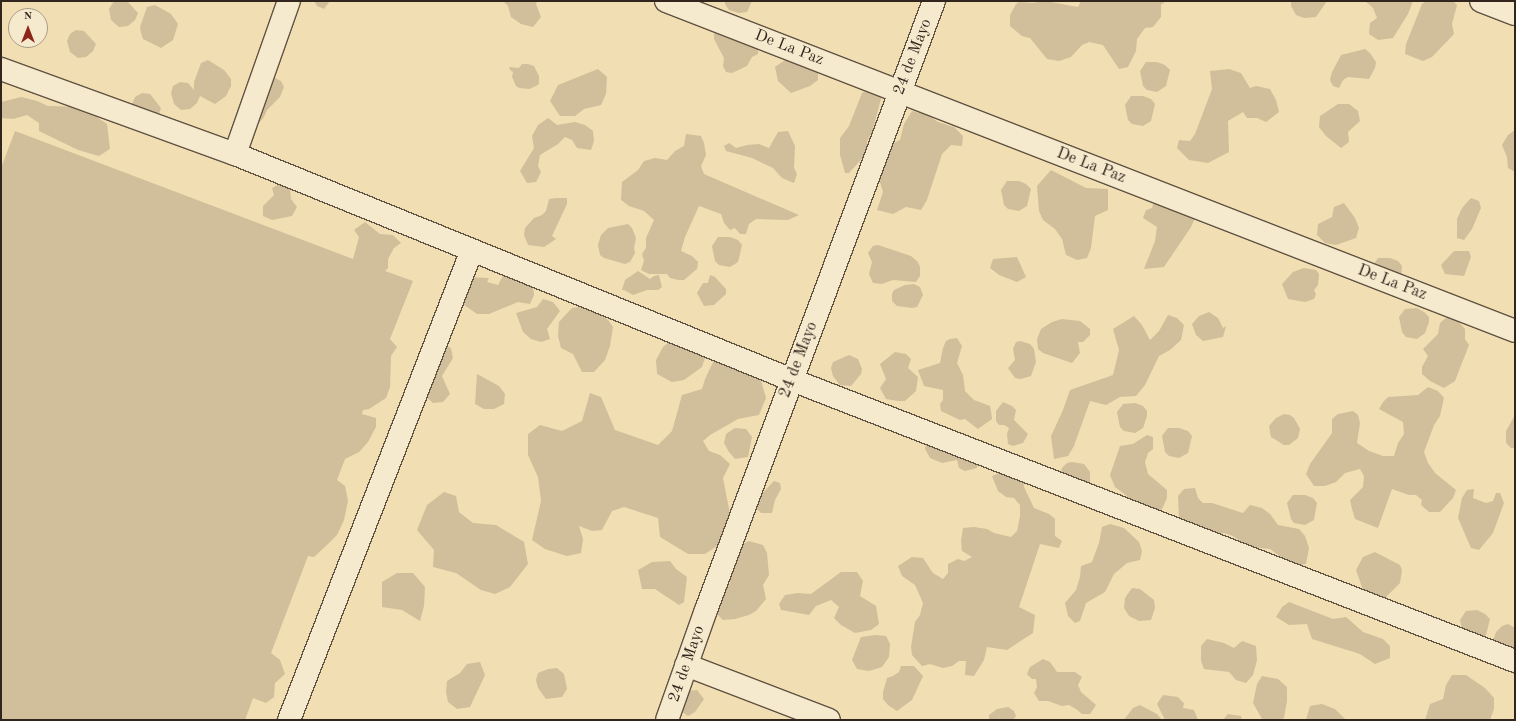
<!DOCTYPE html>
<style>
body{margin:0}
#map{position:relative;width:1516px;height:721px;overflow:hidden;background:#f1deb3;font-family:"Old Standard TT",serif}
div>[style]{position:absolute}
[style*='--x']{left:calc(var(--x)*1px);top:calc(var(--y)*1px);width:calc(var(--w)*1px);rotate:calc(var(--a)*1deg)}
.green>*{inset:0;background:#d0bf9a}
.roads{filter:drop-shadow(1px 0 #615342) drop-shadow(-1px 0 #615342) drop-shadow(0 1px #615342) drop-shadow(0 -1px #615342)}
.street>*{height:22px;margin:-11px;padding:0 11px;transform-origin:11px;border-radius:11px;background:#f6eace}
span{translate:-50% -50%;white-space:nowrap;text-align:center;line-height:1.15;-webkit-text-stroke:3px #f6eace;paint-order:stroke}
.street-label{font-size:16px;color:#31251d}
.frame{position:absolute;inset:0;border:2px solid #31251d;pointer-events:none}
.north{position:absolute;left:8px;top:8px;width:40px;height:40px;box-sizing:border-box;background:#f6eace;border:1px solid #a79b87;border-radius:50%;rotate:0deg;font-size:11px;font-weight:700;line-height:16px;text-align:center;color:#31251d}
.north::after{content:'';display:block;margin:auto;width:14px;height:18px;background:#8f2418;clip-path:polygon(50% 0,100% 100%,50% 72%,0 100%)}
</style>
<div id="map">
<div class="green">
<div style="clip-path:polygon(114px 1px,127px 1px,138px 13px,135px 20px,128px 26px,119px 27px,111px 20px,109px 9px)"></div>
<div style="clip-path:polygon(314px 1px,330px 1px,324px 9px,317px 6px)"></div>
<div style="clip-path:polygon(503px 1px,537px 1px,536px 4px,541px 17px,533px 27px,521px 24px,511px 17px,508px 6px)"></div>
<div style="clip-path:polygon(725px 1px,752px 1px,747px 12px,739px 13px,729px 10px,725px 4px)"></div>
<div style="clip-path:polygon(1045px 1px,1078px 7px,1081px 1px,1166px 1px,1161px 5px,1161px 17px,1153px 27px,1145px 28px,1137px 39px,1136px 51px,1128px 67px,1119px 69px,1103px 45px,1089px 42px,1082px 45px,1071px 57px,1059px 61px,1047px 59px,1030px 38px,1022px 36px,1010px 26px,1010px 15px,1016px 4px,1019px 2px,1033px 3px)"></div>
<div style="clip-path:polygon(1291px 1px,1327px 1px,1316px 17px,1304px 18px,1296px 15px,1291px 6px)"></div>
<div style="clip-path:polygon(1365px 1px,1413px 1px,1408px 14px,1393px 38px,1378px 40px,1369px 34px,1370px 23px,1377px 18px,1373px 8px)"></div>
<div style="clip-path:polygon(1426px 1px,1453px 1px,1457px 5px,1452px 24px,1454px 34px,1432px 57px,1423px 61px,1405px 54px,1406px 44px,1422px 4px)"></div>
<div style="clip-path:polygon(155px 5px,171px 14px,178px 24px,173px 40px,161px 48px,143px 39px,141px 33px,140px 27px,147px 7px)"></div>
<div style="clip-path:polygon(720px 28px,733px 31px,736px 40px,744px 38px,758px 47px,758px 54px,752px 57px,747px 66px,732px 73px,726px 72px,723px 66px,724px 58px,714px 39px,714px 34px)"></div>
<div style="clip-path:polygon(76px 30px,84px 31px,96px 44px,93px 51px,86px 57px,78px 58px,70px 52px,67px 41px,70px 34px)"></div>
<div style="clip-path:polygon(1365px 49px,1370px 53px,1376px 62px,1375px 68px,1369px 79px,1348px 77px,1343px 80px,1339px 88px,1333px 86px,1330px 80px,1332px 72px,1341px 55px)"></div>
<div style="clip-path:polygon(792px 55px,804px 58px,818px 72px,818px 80px,810px 86px,791px 93px,778px 81px,775px 67px)"></div>
<div style="clip-path:polygon(208px 60px,224px 70px,231px 79px,231px 86px,226px 96px,215px 104px,200px 96px,197px 103px,190px 109px,181px 110px,174px 104px,171px 93px,173px 86px,180px 82px,188px 83px,194px 90px,194px 82px,201px 63px)"></div>
<div style="clip-path:polygon(1146px 62px,1157px 62px,1165px 65px,1170px 70px,1166px 86px,1157px 92px,1147px 90px,1143px 86px,1140px 71px)"></div>
<div style="clip-path:polygon(522px 64px,528px 64px,534px 66px,539px 76px,539px 84px,536px 86px,529px 89px,519px 88px,516px 86px,512px 77px,513px 72px,510px 70px,509px 67px,519px 68px)"></div>
<div style="clip-path:polygon(598px 69px,607px 77px,606px 94px,601px 105px,584px 109px,575px 116px,560px 116px,550px 101px,558px 85px)"></div>
<div style="clip-path:polygon(1229px 69px,1241px 73px,1250px 88px,1256px 86px,1270px 89px,1276px 100px,1279px 112px,1266px 122px,1257px 118px,1247px 118px,1243px 112px,1228px 121px,1229px 152px,1208px 163px,1189px 160px,1177px 148px,1179px 140px,1190px 141px,1195px 134px,1212px 89px,1210px 71px)"></div>
<div style="clip-path:polygon(273px 77px,281px 81px,284px 87px,280px 97px,267px 110px,264px 117px,259px 123px,254px 121px)"></div>
<div style="clip-path:polygon(870px 88px,878px 91px,881px 99px,872px 132px,867px 141px,868px 152px,849px 173px,845px 173px,840px 155px,840px 138px,849px 126px,862px 93px)"></div>
<div style="clip-path:polygon(142px 93px,150px 94px,161px 108px,159px 114px,152px 120px,135px 115px,132px 104px,135px 97px)"></div>
<div style="clip-path:polygon(1131px 96px,1143px 96px,1151px 99px,1155px 104px,1151px 121px,1143px 126px,1132px 124px,1128px 120px,1125px 105px)"></div>
<div style="clip-path:polygon(21px 97px,37px 101px,48px 106px,82px 107px,107px 124px,110px 149px,99px 156px,78px 150px,39px 131px,39px 123px,27px 115px,13px 119px,1px 118px,1px 102px)"></div>
<div style="clip-path:polygon(1338px 104px,1349px 104px,1358px 111px,1360px 121px,1348px 132px,1349px 142px,1341px 148px,1326px 136px,1319px 127px,1320px 116px)"></div>
<div style="clip-path:polygon(912px 111px,928px 115px,938px 122px,954px 127px,963px 136px,962px 146px,951px 145px,942px 154px,927px 200px,921px 210px,906px 207px,893px 214px,877px 210px,883px 192px,876px 169px,882px 149px,900px 140px,904px 124px)"></div>
<div style="clip-path:polygon(548px 118px,557px 125px,575px 122px,585px 125px,593px 131px,594px 141px,591px 150px,577px 148px,572px 140px,565px 137px,558px 144px,540px 155px,538px 166px,541px 172px,536px 182px,527px 183px,520px 171px,534px 148px,532px 136px,538px 125px)"></div>
<div style="clip-path:polygon(1515px 130px,1515px 172px,1508px 168px,1507px 157px,1502px 145px,1508px 135px)"></div>
<div style="clip-path:polygon(15px 131px,353px 259px,359px 237px,354px 230px,365px 222px,380px 234px,393px 235px,401px 243px,394px 248px,388px 259px,388px 268px,385px 271px,413px 281px,390px 339px,397px 347px,391px 356px,390px 387px,386px 398px,369px 409px,363px 410px,362px 414px,376px 418px,376px 427px,368px 442px,359px 452px,345px 459px,337px 480px,345px 486px,348px 501px,344px 520px,337px 535px,328px 544px,314px 557px,308px 556px,271px 653px,280px 660px,285px 674px,275px 683px,274px 697px,266px 703px,253px 698px,245px 720px,1px 720px,1px 168px)"></div>
<div style="clip-path:polygon(788px 131px,795px 146px,794px 168px,797px 174px,794px 183px,782px 178px,773px 168px,752px 158px,726px 151px,724px 146px,729px 143px,736px 148px,747px 145px,759px 144px,769px 148px,778px 132px)"></div>
<div style="clip-path:polygon(686px 134px,701px 136px,704px 143px,706px 155px,701px 166px,704px 174px,799px 215px,788px 220px,756px 219px,749px 224px,746px 234px,740px 234px,735px 228px,730px 230px,724px 223px,721px 214px,699px 206px,685px 237px,681px 251px,692px 256px,698px 262px,697px 269px,684px 280px,678px 280px,670px 278px,667px 274px,649px 274px,641px 270px,644px 261px,642px 254px,646px 248px,646px 238px,654px 220px,644px 211px,629px 206px,621px 200px,622px 182px,638px 170px,644px 161px,655px 158px,667px 160px,675px 151px,684px 146px)"></div>
<div style="clip-path:polygon(1051px 170px,1086px 188px,1108px 189px,1108px 210px,1095px 216px,1091px 248px,1087px 258px,1077px 260px,1066px 255px,1062px 239px,1055px 229px,1043px 220px,1039px 211px,1037px 186px)"></div>
<div style="clip-path:polygon(1007px 181px,1019px 181px,1026px 184px,1031px 189px,1027px 206px,1019px 211px,1008px 209px,1004px 205px,1001px 190px)"></div>
<div style="clip-path:polygon(281px 183px,290px 189px,291px 199px,297px 207px,292px 216px,272px 220px,263px 216px,263px 206px,274px 195px,272px 188px)"></div>
<div style="clip-path:polygon(556px 198px,567px 198px,567px 204px,552px 236px,556px 239px,544px 247px,528px 245px,524px 235px,525px 228px,534px 218px,542px 215px,546px 211px,549px 199px)"></div>
<div style="clip-path:polygon(1155px 198px,1196px 216px,1191px 227px,1164px 267px,1144px 269px,1155px 241px,1157px 227px,1143px 218px,1146px 210px,1152px 208px)"></div>
<div style="clip-path:polygon(1471px 198px,1479px 201px,1481px 208px,1472px 229px,1464px 240px,1457px 238px,1457px 219px,1462px 208px)"></div>
<div style="clip-path:polygon(1344px 203px,1355px 218px,1359px 228px,1356px 238px,1336px 245px,1325px 243px,1317px 235px,1318px 224px,1332px 217px,1334px 207px)"></div>
<div style="clip-path:polygon(628px 224px,632px 228px,636px 238px,634px 248px,635px 253px,630px 262px,625px 264px,604px 258px,600px 255px,598px 245px,601px 235px,608px 228px)"></div>
<div style="clip-path:polygon(718px 237px,730px 237px,738px 240px,742px 245px,738px 262px,730px 267px,719px 265px,715px 261px,712px 246px)"></div>
<div style="clip-path:polygon(878px 245px,911px 256px,918px 262px,920px 267px,920px 276px,916px 282px,893px 280px,882px 284px,873px 283px,869px 274px,872px 262px,868px 253px,873px 246px)"></div>
<div style="clip-path:polygon(1454px 251px,1469px 251px,1471px 257px,1464px 276px,1445px 274px,1441px 265px)"></div>
<div style="clip-path:polygon(1017px 257px,1026px 277px,1017px 282px,999px 275px,990px 268px,993px 259px)"></div>
<div style="clip-path:polygon(1378px 258px,1390px 258px,1398px 261px,1402px 266px,1401px 277px,1372px 267px)"></div>
<div style="clip-path:polygon(1304px 268px,1316px 270px,1319px 274px,1318px 285px,1314px 290px,1316px 294px,1314px 299px,1305px 302px,1288px 299px,1282px 284px,1293px 272px)"></div>
<div style="clip-path:polygon(638px 271px,650px 279px,654px 276px,659px 275px,662px 287px,658px 290px,647px 290px,633px 295px,624px 290px,622px 290px,625px 280px)"></div>
<div style="clip-path:polygon(710px 275px,715px 277px,726px 289px,726px 294px,714px 305px,704px 306px,697px 293px,703px 283px,708px 283px)"></div>
<div style="clip-path:polygon(503px 276px,525px 277px,533px 285px,534px 295px,530px 304px,518px 302px,489px 314px,477px 314px,460px 302px,467px 277px,489px 278px,487px 282px,498px 285px)"></div>
<div style="clip-path:polygon(914px 284px,920px 287px,923px 295px,917px 307px,912px 308px,897px 306px,892px 301px,892px 294px,894px 290px,905px 285px)"></div>
<div style="clip-path:polygon(543px 299px,553px 302px,560px 311px,547px 329px,550px 339px,541px 342px,531px 339px,523px 332px,516px 313px,537px 307px)"></div>
<div style="clip-path:polygon(587px 306px,608px 320px,613px 327px,610px 346px,605px 360px,594px 372px,582px 372px,573px 354px,561px 348px,558px 336px,559px 322px,572px 308px)"></div>
<div style="clip-path:polygon(1417px 308px,1424px 312px,1429px 317px,1429px 322px,1425px 333px,1417px 339px,1406px 337px,1402px 332px,1399px 317px,1405px 309px)"></div>
<div style="clip-path:polygon(1209px 312px,1218px 318px,1223px 328px,1226px 326px,1223px 337px,1203px 341px,1196px 335px,1192px 324px,1199px 316px)"></div>
<div style="clip-path:polygon(1168px 315px,1177px 318px,1184px 325px,1181px 340px,1170px 350px,1159px 356px,1145px 385px,1136px 396px,1120px 397px,1106px 405px,1090px 401px,1074px 446px,1068px 456px,1054px 459px,1051px 436px,1063px 410px,1070px 390px,1113px 375px,1119px 350px,1113px 329px,1134px 316px,1142px 325px,1150px 340px,1159px 331px)"></div>
<div style="clip-path:polygon(1447px 317px,1458px 321px,1465px 329px,1465px 339px,1469px 345px,1455px 381px,1444px 388px,1430px 381px,1422px 374px,1422px 367px,1428px 356px,1423px 349px,1438px 334px,1440px 323px)"></div>
<div style="clip-path:polygon(1062px 319px,1080px 321px,1090px 329px,1090px 335px,1083px 342px,1078px 342px,1080px 353px,1072px 363px,1043px 353px,1038px 349px,1037px 339px,1041px 329px,1052px 322px)"></div>
<div style="clip-path:polygon(685px 328px,706px 355px,702px 367px,684px 380px,672px 382px,657px 374px,656px 360px,663px 347px)"></div>
<div style="clip-path:polygon(957px 338px,962px 346px,957px 363px,963px 375px,965px 391px,974px 400px,990px 406px,991px 411px,992px 419px,978px 429px,965px 419px,960px 420px,941px 411px,940px 404px,943px 400px,943px 390px,924px 386px,918px 370px,940px 363px,943px 348px,946px 341px,950px 339px)"></div>
<div style="clip-path:polygon(1020px 341px,1030px 344px,1034px 349px,1036px 362px,1031px 376px,1021px 379px,1015px 378px,1008px 368px,1015px 360px,1013px 349px,1016px 342px)"></div>
<div style="clip-path:polygon(442px 344px,451px 348px,453px 358px,442px 376px,450px 394px,443px 402px,433px 403px,425px 396px,432px 388px,427px 370px)"></div>
<div style="clip-path:polygon(895px 352px,906px 354px,911px 359px,908px 368px,918px 377px,916px 391px,905px 401px,898px 401px,886px 399px,880px 388px,886px 379px,880px 364px)"></div>
<div style="clip-path:polygon(849px 355px,858px 359px,862px 369px,861px 374px,851px 386px,840px 385px,833px 376px,831px 368px,833px 362px)"></div>
<div style="clip-path:polygon(715px 358px,760px 377px,766px 398px,759px 415px,738px 419px,710px 435px,703px 441px,709px 451px,720px 455px,730px 464px,723px 478px,731px 519px,720px 544px,705px 554px,688px 554px,660px 537px,658px 518px,624px 507px,612px 511px,602px 530px,592px 531px,579px 526px,583px 539px,581px 553px,567px 556px,545px 549px,532px 540px,541px 501px,538px 477px,528px 455px,528px 434px,540px 425px,562px 431px,582px 421px,590px 393px,601px 397px,615px 430px,658px 445px,672px 431px,682px 395px,702px 389px,705px 379px)"></div>
<div style="clip-path:polygon(477px 374px,499px 386px,505px 394px,504px 404px,494px 409px,484px 409px,475px 404px)"></div>
<div style="clip-path:polygon(1428px 387px,1438px 391px,1444px 398px,1440px 416px,1434px 425px,1424px 452px,1428px 463px,1435px 473px,1456px 490px,1453px 498px,1440px 512px,1429px 512px,1421px 505px,1422px 500px,1416px 495px,1409px 495px,1392px 489px,1378px 528px,1355px 519px,1352px 509px,1350px 500px,1363px 487px,1364px 476px,1360px 469px,1345px 473px,1336px 482px,1325px 486px,1314px 486px,1306px 474px,1310px 464px,1332px 433px,1332px 419px,1338px 414px,1353px 411px,1358px 415px,1360px 423px,1357px 443px,1369px 451px,1383px 456px,1394px 456px,1398px 443px,1404px 434px,1403px 422px,1379px 409px,1383px 402px,1388px 397px,1418px 395px)"></div>
<div style="clip-path:polygon(1003px 402px,1012px 406px,1016px 410px,1014px 420px,1028px 434px,1023px 443px,1013px 446px,1008px 444px,1007px 434px,1009px 428px,1004px 425px,999px 425px,996px 421px,996px 411px)"></div>
<div style="clip-path:polygon(1135px 403px,1143px 406px,1147px 411px,1147px 416px,1143px 428px,1135px 433px,1124px 431px,1120px 427px,1117px 412px,1123px 404px)"></div>
<div style="clip-path:polygon(1284px 414px,1290px 415px,1294px 418px,1300px 429px,1298px 438px,1289px 445px,1284px 445px,1271px 437px,1269px 426px,1276px 418px)"></div>
<div style="clip-path:polygon(1515px 415px,1515px 448px,1511px 448px,1506px 443px,1506px 431px)"></div>
<div style="clip-path:polygon(735px 428px,746px 429px,752px 437px,748px 457px,735px 459px,729px 452px,724px 443px,726px 434px)"></div>
<div style="clip-path:polygon(1168px 428px,1179px 428px,1188px 431px,1192px 436px,1188px 453px,1179px 458px,1169px 456px,1165px 452px,1162px 436px)"></div>
<div style="clip-path:polygon(1147px 435px,1153px 437px,1153px 449px,1148px 453px,1145px 462px,1148px 474px,1167px 490px,1167px 498px,1162px 509px,1156px 515px,1130px 521px,1127px 496px,1115px 487px,1110px 475px,1120px 446px,1133px 444px)"></div>
<div style="clip-path:polygon(926px 443px,978px 463px,977px 468px,965px 471px,959px 468px,957px 460px,942px 463px,930px 458px,925px 449px)"></div>
<div style="clip-path:polygon(1072px 462px,1084px 464px,1090px 472px,1090px 483px,1086px 487px,1060px 476px,1062px 468px,1067px 463px)"></div>
<div style="clip-path:polygon(1004px 471px,1023px 476px,1024px 487px,1034px 508px,1049px 514px,1055px 519px,1055px 536px,1062px 541px,1059px 548px,1040px 544px,1019px 607px,1035px 615px,1033px 633px,1007px 650px,987px 647px,984px 660px,974px 676px,965px 675px,966px 661px,959px 661px,952px 666px,943px 668px,930px 664px,922px 666px,912px 655px,911px 647px,915px 622px,920px 615px,923px 603px,915px 585px,902px 576px,898px 566px,912px 557px,923px 558px,933px 573px,943px 579px,948px 573px,948px 564px,958px 559px,964px 561px,972px 557px,962px 551px,961px 541px,963px 528px,974px 527px,987px 529px,994px 533px,1011px 537px,1017px 531px,1020px 516px,1020px 505px,1014px 498px,1006px 497px,998px 491px,992px 476px)"></div>
<div style="clip-path:polygon(774px 481px,780px 483px,781px 489px,775px 500px,772px 513px,761px 513px,755px 507px,757px 499px)"></div>
<div style="clip-path:polygon(1195px 488px,1198px 498px,1203px 503px,1212px 503px,1243px 513px,1250px 505px,1262px 508px,1270px 514px,1278px 525px,1299px 529px,1305px 536px,1309px 548px,1306px 564px,1297px 565px,1286px 561px,1270px 549px,1249px 547px,1233px 536px,1224px 533px,1216px 534px,1179px 520px,1178px 496px,1184px 489px)"></div>
<div style="clip-path:polygon(1474px 489px,1473px 498px,1486px 503px,1493px 501px,1496px 493px,1500px 493px,1504px 503px,1493px 533px,1479px 550px,1471px 548px,1458px 518px,1462px 498px,1467px 490px)"></div>
<div style="clip-path:polygon(444px 492px,456px 496px,459px 512px,473px 523px,496px 525px,524px 542px,528px 564px,510px 587px,495px 594px,481px 590px,456px 573px,433px 567px,434px 550px,417px 530px,427px 505px)"></div>
<div style="clip-path:polygon(1293px 495px,1305px 495px,1313px 498px,1317px 503px,1314px 520px,1305px 525px,1294px 523px,1291px 519px,1287px 503px)"></div>
<div style="clip-path:polygon(1110px 524px,1124px 528px,1139px 542px,1142px 551px,1140px 560px,1127px 563px,1114px 574px,1105px 592px,1086px 603px,1080px 621px,1075px 623px,1068px 616px,1065px 603px,1076px 590px,1080px 577px,1081px 566px,1092px 562px,1099px 543px,1102px 527px)"></div>
<div style="clip-path:polygon(749px 541px,763px 545px,767px 553px,769px 575px,763px 585px,766px 599px,756px 611px,749px 615px,735px 619px,723px 620px,716px 613px,723px 589px,730px 584px,729px 571px,739px 546px)"></div>
<div style="clip-path:polygon(1375px 552px,1400px 565px,1402px 570px,1400px 583px,1384px 599px,1363px 590px,1356px 570px,1363px 557px)"></div>
<div style="clip-path:polygon(670px 561px,676px 569px,687px 577px,684px 602px,679px 605px,655px 589px,642px 589px,638px 570px,652px 562px)"></div>
<div style="clip-path:polygon(841px 572px,857px 572px,863px 581px,860px 596px,876px 606px,879px 624px,871px 630px,855px 633px,841px 625px,834px 618px,839px 607px,831px 600px,816px 606px,809px 615px,781px 610px,779px 604px,785px 595px,798px 593px,811px 594px)"></div>
<div style="clip-path:polygon(397px 573px,413px 573px,425px 587px,424px 606px,420px 621px,402px 610px,382px 607px,382px 582px)"></div>
<div style="clip-path:polygon(1132px 588px,1140px 589px,1154px 600px,1155px 608px,1151px 620px,1139px 621px,1129px 616px,1124px 608px,1125px 598px)"></div>
<div style="clip-path:polygon(1289px 602px,1333px 619px,1346px 617px,1363px 632px,1383px 639px,1390px 646px,1390px 658px,1375px 664px,1360px 654px,1312px 639px,1307px 624px,1289px 625px,1276px 617px,1282px 607px)"></div>
<div style="clip-path:polygon(1477px 610px,1485px 614px,1490px 619px,1486px 635px,1477px 641px,1463px 634px,1460px 620px,1466px 611px)"></div>
<div style="clip-path:polygon(1508px 624px,1515px 628px,1515px 654px,1492px 643px,1496px 632px,1502px 626px)"></div>
<div style="clip-path:polygon(875px 635px,886px 636px,890px 644px,889px 657px,882px 667px,869px 671px,857px 669px,852px 660px,861px 637px)"></div>
<div style="clip-path:polygon(1207px 639px,1224px 643px,1234px 648px,1242px 641px,1256px 646px,1257px 660px,1253px 675px,1246px 683px,1236px 680px,1229px 672px,1204px 669px,1201px 661px,1201px 646px)"></div>
<div style="clip-path:polygon(1043px 659px,1050px 662px,1057px 672px,1075px 672px,1082px 677px,1078px 685px,1081px 692px,1096px 705px,1090px 714px,1082px 714px,1076px 709px,1069px 705px,1062px 706px,1048px 701px,1039px 701px,1034px 693px,1037px 687px,1036px 679px,1032px 679px,1027px 674px,1030px 667px)"></div>
<div style="clip-path:polygon(480px 662px,485px 675px,470px 707px,457px 709px,448px 702px,446px 692px,447px 681px,460px 673px,467px 664px)"></div>
<div style="clip-path:polygon(901px 666px,914px 666px,923px 676px,912px 700px,897px 711px,888px 705px,883px 699px,883px 692px,887px 678px,893px 676px,899px 672px)"></div>
<div style="clip-path:polygon(557px 668px,564px 674px,567px 689px,562px 697px,546px 699px,538px 688px,536px 680px,538px 673px,548px 669px)"></div>
<div style="clip-path:polygon(1452px 675px,1466px 675px,1485px 688px,1494px 698px,1494px 709px,1490px 720px,1425px 720px,1430px 704px,1443px 699px,1446px 685px)"></div>
<div style="clip-path:polygon(1262px 676px,1278px 679px,1287px 687px,1287px 701px,1284px 718px,1280px 720px,1262px 719px,1253px 703px,1257px 684px)"></div>
<div style="clip-path:polygon(697px 690px,704px 699px,695px 712px,688px 716px,677px 708px,686px 691px)"></div>
<div style="clip-path:polygon(1163px 695px,1178px 697px,1184px 703px,1183px 708px,1194px 710px,1198px 720px,1165px 720px,1157px 704px)"></div>
<div style="clip-path:polygon(1322px 704px,1335px 709px,1346px 720px,1306px 720px,1310px 706px)"></div>
<div style="clip-path:polygon(1140px 705px,1157px 714px,1162px 720px,1124px 720px,1133px 708px)"></div>
<div style="clip-path:polygon(1008px 707px,1014px 711px,1016px 716px,1013px 720px,989px 720px,989px 715px,997px 709px)"></div>
<div style="clip-path:polygon(1228px 714px,1241px 716px,1242px 720px,1223px 720px)"></div>
</div>
<div class="roads">
<div class="street">
<div style="--x:666;--y:1;--w:911;--a:21.24"></div>
<div style="--x:1481;--y:1;--w:36;--a:21"></div>
<div style="--x:1;--y:69;--w:249;--a:20"></div>
<div style="--x:235;--y:154;--w:601;--a:22.08"></div>
<div style="--x:792;--y:380;--w:776;--a:21.24"></div>
<div style="--x:235;--y:154;--w:162;--a:-70.6"></div>
<div style="--x:686;--y:665;--w:153;--a:21"></div>
<div style="--x:289;--y:720;--w:504;--a:-68.73"></div>
<div style="--x:667;--y:720;--w:117;--a:-70.5"></div>
<div style="--x:706;--y:610;--w:650;--a:-69.47"></div>
</div>
</div>
<div class="street-label">
<span style="left:789px;top:48px;rotate:21deg">De La Paz</span>
<span style="left:913px;top:57px;rotate:-69deg">24 de Mayo</span>
<span style="left:1091px;top:166px;rotate:21deg">De La Paz</span>
<span style="left:1392px;top:283px;rotate:21deg">De La Paz</span>
<span style="left:799px;top:360px;rotate:-69deg">24 de Mayo</span>
<span style="left:687px;top:664px;rotate:-71deg">24 de Mayo</span>
</div>
<div class="frame"></div>
<div class="north">N</div>
</div>
